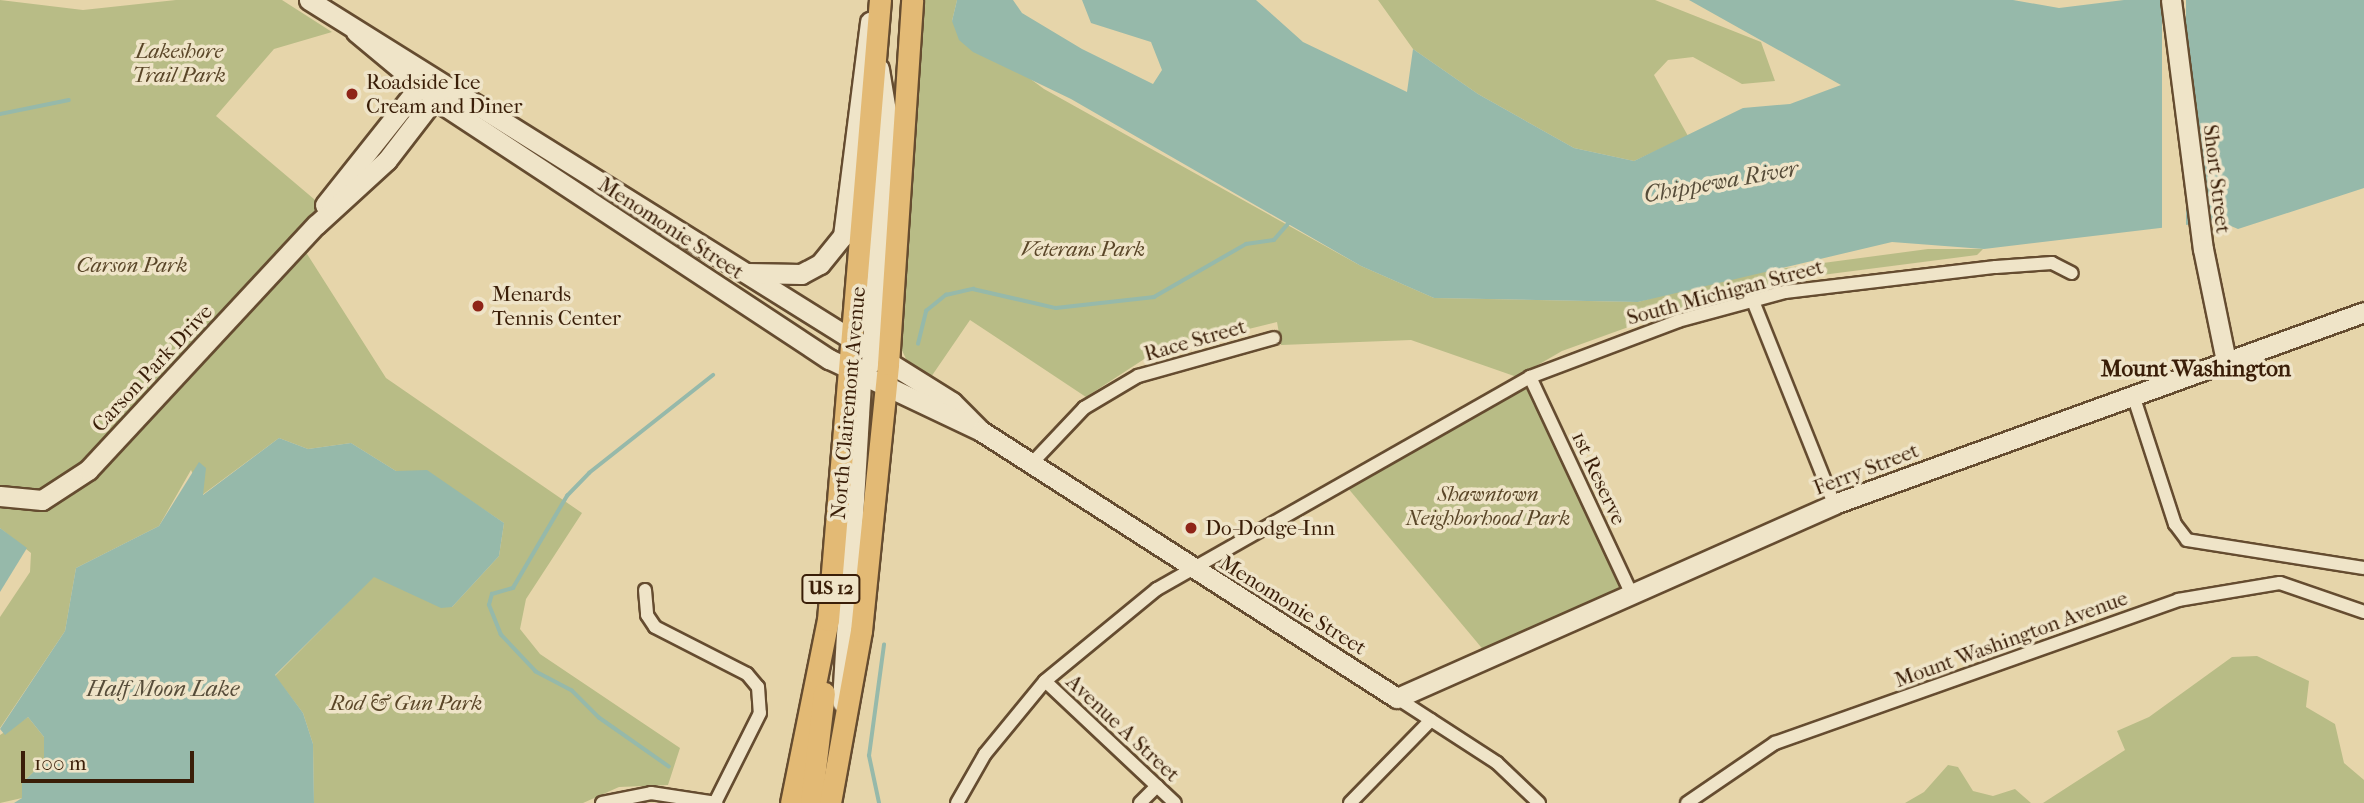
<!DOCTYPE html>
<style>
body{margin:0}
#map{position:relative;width:2364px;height:803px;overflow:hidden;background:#e6d5aa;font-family:"IM FELL French Canon",serif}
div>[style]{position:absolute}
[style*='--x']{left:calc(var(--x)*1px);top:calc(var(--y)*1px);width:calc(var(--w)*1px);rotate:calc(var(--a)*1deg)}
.green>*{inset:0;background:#b8bc86}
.water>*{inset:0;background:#96b9aa}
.pier>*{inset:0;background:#e6d5aa;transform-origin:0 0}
.stream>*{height:3.5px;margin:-1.75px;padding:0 1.75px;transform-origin:1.75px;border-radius:1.75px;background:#96b9aa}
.roads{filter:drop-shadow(2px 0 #654c30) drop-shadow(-2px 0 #654c30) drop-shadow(0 2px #654c30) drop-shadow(0 -2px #654c30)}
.street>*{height:12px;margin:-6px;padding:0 6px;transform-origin:6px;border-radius:6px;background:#efe4c8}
.secondary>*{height:19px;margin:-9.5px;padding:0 9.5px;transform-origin:9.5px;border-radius:9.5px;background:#efe4c8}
.primary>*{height:21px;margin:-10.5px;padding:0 10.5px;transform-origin:10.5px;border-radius:10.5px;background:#e3ba75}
.dots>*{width:19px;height:19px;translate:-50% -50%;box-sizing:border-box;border:4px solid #efe4c8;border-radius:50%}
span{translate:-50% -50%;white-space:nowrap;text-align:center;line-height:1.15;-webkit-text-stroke:7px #efe4c8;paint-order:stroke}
.shield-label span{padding:2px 5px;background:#efe4c8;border:2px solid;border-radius:5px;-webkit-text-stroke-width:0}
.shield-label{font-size:19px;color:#3a1e08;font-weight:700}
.park-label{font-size:21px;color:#5a4628;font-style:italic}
.poi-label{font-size:21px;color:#3a1e08}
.left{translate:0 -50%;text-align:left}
.street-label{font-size:21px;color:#3a1e08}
.water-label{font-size:23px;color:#564c39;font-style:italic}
.neighbourhood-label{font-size:23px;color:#3a1e08;font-weight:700}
.scale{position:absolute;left:21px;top:751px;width:173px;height:32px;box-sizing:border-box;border:4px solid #3a1e08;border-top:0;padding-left:9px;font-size:21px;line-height:24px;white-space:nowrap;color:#3a1e08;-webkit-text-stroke:5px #efe4c8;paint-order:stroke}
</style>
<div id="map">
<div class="green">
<div style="clip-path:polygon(0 0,83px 10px,176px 0,282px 0,332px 32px,274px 49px,216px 116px,321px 205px,295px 235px,386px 378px,582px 513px,526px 599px,520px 629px,540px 654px,680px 748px,668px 785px,619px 787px,583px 803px,314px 803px,313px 744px,303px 713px,275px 676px,374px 576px,452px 607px,499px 556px,504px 523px,438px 479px,396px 471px,351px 443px,308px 449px,279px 438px,202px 495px,191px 470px,159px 526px,76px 568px,65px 631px,0 728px,0 617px,30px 572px,31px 553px,0 528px)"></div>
<div style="clip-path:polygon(924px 0,957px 0,952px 21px,1044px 89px,1361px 266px,1434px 298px,1638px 302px,1733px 275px,1928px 249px,1983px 249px,1977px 255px,1791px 279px,1695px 303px,1562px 351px,1517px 377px,1411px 340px,1281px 345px,1277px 322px,1155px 352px,1086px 397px,970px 320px,931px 377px,906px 359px,899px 344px)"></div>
<div style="clip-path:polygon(1378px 0,1655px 0,1761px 42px,1775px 81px,1742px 84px,1693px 57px,1668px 60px,1654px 75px,1688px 136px,1634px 161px,1574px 148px,1478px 94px,1413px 49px)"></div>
<div style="clip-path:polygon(1530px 377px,1632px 595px,1486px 653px,1342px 481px)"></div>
<div style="clip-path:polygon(2257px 656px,2309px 681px,2306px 707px,2335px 724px,2344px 763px,2364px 780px,2364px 803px,2043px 803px,2125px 750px,2117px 731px,2149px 717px,2232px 657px)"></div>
<div style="clip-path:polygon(28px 717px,44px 737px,44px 762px,22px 783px,22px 798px,0 803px,0 735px)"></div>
<div style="clip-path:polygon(1948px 765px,1958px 767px,1973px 791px,1993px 796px,2015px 789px,2031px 803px,1905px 803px,1924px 792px)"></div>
</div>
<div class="water">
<div style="clip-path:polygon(957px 0,1013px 0,1022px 13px,1082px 49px,1153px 84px,1162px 70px,1151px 42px,1091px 23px,1082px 0,1256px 0,1303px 42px,1407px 92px,1413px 49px,1478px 94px,1574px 148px,1634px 161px,1743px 108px,1790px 104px,1841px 85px,1689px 0,2013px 0,2059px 8px,2124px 0,2364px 0,2364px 188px,2238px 229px,2219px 221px,1984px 249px,1892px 242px,1638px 302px,1434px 298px,1361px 266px,1071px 99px,973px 52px,959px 40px,952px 21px)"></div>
<div style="clip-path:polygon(279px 438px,308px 449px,351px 443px,396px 471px,427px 470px,504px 523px,499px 556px,452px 607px,441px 608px,374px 577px,275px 675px,303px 713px,313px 744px,314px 803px,14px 803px,22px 798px,22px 783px,44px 762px,44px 737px,28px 717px,5px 735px,0 729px,65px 631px,76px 568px,159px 526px,199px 462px,206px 468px,203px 495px)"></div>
<div style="clip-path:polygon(0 528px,27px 548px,0 592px)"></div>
</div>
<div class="pier">
<div style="left:2162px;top:0;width:24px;height:230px"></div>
</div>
<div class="stream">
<div style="--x:0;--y:114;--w:70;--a:-11.5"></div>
<div style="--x:918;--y:344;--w:34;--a:-76"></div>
<div style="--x:926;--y:311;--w:26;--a:-39"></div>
<div style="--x:946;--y:295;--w:28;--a:-13"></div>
<div style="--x:973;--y:289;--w:85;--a:12.9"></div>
<div style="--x:1056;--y:308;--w:99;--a:-6.4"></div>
<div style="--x:1154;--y:297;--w:106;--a:-29.9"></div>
<div style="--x:1246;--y:244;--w:28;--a:-8"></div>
<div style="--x:1274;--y:240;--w:23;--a:-49"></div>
<div style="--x:669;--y:767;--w:85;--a:-145"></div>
<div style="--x:599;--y:718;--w:38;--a:-135"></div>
<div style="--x:572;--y:691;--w:41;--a:-152.2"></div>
<div style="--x:536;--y:672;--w:51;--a:-133.4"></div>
<div style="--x:501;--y:635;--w:32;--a:-112"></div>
<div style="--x:489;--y:605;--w:11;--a:-75"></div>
<div style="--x:492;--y:594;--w:22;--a:-16"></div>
<div style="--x:513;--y:588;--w:107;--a:-59.6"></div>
<div style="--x:567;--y:496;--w:32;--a:-46"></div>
<div style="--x:589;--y:473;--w:158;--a:-38.3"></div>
<div style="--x:879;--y:803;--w:48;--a:-102"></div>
<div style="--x:869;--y:756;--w:112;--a:-82.3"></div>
</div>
<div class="roads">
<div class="street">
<div style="--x:1753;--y:301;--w:219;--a:68.2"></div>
<div style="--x:1530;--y:377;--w:241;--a:64.9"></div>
<div style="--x:2133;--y:395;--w:136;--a:72"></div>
<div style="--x:2175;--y:524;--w:20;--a:53"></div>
<div style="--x:2187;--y:540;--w:179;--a:9"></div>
<div style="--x:1032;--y:463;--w:76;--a:-46.6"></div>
<div style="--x:1084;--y:408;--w:63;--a:-30.7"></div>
<div style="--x:1138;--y:376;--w:141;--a:-15.6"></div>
<div style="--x:645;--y:590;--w:25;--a:85"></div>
<div style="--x:647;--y:615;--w:14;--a:56"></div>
<div style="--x:655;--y:627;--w:103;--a:27.1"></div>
<div style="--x:747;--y:674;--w:17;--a:50"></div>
<div style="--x:758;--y:687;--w:26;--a:86"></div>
<div style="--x:760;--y:713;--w:101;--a:116.6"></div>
<div style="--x:1045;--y:681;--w:178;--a:43.2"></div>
<div style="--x:1397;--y:698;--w:119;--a:33"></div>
<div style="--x:1497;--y:763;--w:58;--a:43.6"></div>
<div style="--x:602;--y:803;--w:50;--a:-11.5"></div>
<div style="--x:651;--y:793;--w:66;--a:8.7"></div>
<div style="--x:957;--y:803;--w:56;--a:-60.3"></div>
<div style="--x:985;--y:754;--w:94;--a:-50.6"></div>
<div style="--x:1045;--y:681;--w:145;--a:-39.4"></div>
<div style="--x:1157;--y:589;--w:429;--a:-29.6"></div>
<div style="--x:1530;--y:377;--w:158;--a:-20.7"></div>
<div style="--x:1678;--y:321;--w:111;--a:-15.2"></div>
<div style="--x:1785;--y:292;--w:212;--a:-6.8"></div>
<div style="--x:1996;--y:267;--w:56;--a:-4.1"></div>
<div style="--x:2052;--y:263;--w:22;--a:27"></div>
<div style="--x:1140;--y:803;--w:24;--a:-45"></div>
<div style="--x:1350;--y:803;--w:116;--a:-45.7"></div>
<div style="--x:1687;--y:803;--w:107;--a:-34.3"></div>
<div style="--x:1775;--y:743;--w:428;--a:-19.5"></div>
<div style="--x:2178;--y:600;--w:103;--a:-9.5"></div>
<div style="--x:2280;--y:583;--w:89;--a:19"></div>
</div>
<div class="secondary">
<div style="--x:309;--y:0;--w:758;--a:32.01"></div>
<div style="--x:952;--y:402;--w:37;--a:45"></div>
<div style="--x:2171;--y:0;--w:251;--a:82.7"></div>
<div style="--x:2203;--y:249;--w:114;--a:78.4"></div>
<div style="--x:356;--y:32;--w:116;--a:39.7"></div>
<div style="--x:445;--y:106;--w:460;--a:33.4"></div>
<div style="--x:829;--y:359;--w:168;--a:25.3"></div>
<div style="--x:981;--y:431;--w:494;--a:32.7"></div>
<div style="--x:1397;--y:698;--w:478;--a:-23.9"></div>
<div style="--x:1834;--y:504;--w:564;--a:-19.91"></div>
<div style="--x:325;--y:205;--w:162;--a:-51.5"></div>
<div style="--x:747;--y:273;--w:54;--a:1.1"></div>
<div style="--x:801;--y:274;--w:21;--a:-28"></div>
<div style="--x:820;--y:264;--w:36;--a:-51"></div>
<div style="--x:843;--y:236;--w:216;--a:-82.8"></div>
<div style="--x:871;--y:363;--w:252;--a:-86.6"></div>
<div style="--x:886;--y:111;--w:43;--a:-99.5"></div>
<div style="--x:0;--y:496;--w:42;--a:5.4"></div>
<div style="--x:42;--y:500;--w:55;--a:-33.1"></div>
<div style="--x:88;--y:470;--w:335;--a:-47.1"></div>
<div style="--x:316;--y:225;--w:96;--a:-42.5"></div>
<div style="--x:387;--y:160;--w:88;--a:-52.4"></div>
<div style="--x:842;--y:702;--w:334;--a:-86.6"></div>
</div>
<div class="primary">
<div style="--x:791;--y:803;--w:187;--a:-78.6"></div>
<div style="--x:828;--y:620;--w:622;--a:-85.21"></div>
<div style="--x:811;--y:803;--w:111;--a:-83.3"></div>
<div style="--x:830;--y:803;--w:175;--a:-79.8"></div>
<div style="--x:861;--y:631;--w:268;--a:-84.2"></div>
<div style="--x:888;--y:364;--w:365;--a:-86.2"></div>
</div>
</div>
<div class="dots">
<div style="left:352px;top:94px;background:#8f2418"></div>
<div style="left:478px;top:306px;background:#8f2418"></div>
<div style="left:1191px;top:528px;background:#8f2418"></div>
</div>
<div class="shield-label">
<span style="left:831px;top:589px">US 12</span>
</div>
<div class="park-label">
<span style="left:179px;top:63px">Lakeshore<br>Trail Park</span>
<span style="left:1083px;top:249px">Veterans Park</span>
<span style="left:132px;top:265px">Carson Park</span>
<span style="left:1488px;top:506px">Shawntown<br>Neighborhood Park</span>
<span style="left:406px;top:703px">Rod &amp; Gun Park</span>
</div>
<div class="poi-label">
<span class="left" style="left:366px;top:94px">Roadside Ice<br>Cream and Diner</span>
<span class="left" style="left:492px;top:306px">Menards<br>Tennis Center</span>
<span class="left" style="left:1205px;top:528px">Do-Dodge-Inn</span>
</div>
<div class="street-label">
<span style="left:2217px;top:179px;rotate:83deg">Short Street</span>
<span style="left:671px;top:228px;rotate:33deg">Menomonie Street</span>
<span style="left:1725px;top:292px;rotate:-15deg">South Michigan Street</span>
<span style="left:1195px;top:340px;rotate:-16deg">Race Street</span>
<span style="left:152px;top:368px;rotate:-47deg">Carson Park Drive</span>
<span style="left:848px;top:403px;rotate:-85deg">North Clairemont Avenue</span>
<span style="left:1866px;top:469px;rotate:-21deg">Ferry Street</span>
<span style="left:1599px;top:478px;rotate:65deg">1st Reserve</span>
<span style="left:1293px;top:605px;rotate:32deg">Menomonie Street</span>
<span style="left:2011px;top:639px;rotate:-20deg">Mount Washington Avenue</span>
<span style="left:1123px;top:728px;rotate:43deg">Avenue A Street</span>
</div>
<div class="water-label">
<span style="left:1721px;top:182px;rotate:-10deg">Chippewa River</span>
<span style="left:163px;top:689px">Half Moon Lake</span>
</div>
<div class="neighbourhood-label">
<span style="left:2196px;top:369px">Mount Washington</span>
</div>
<div class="scale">100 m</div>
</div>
